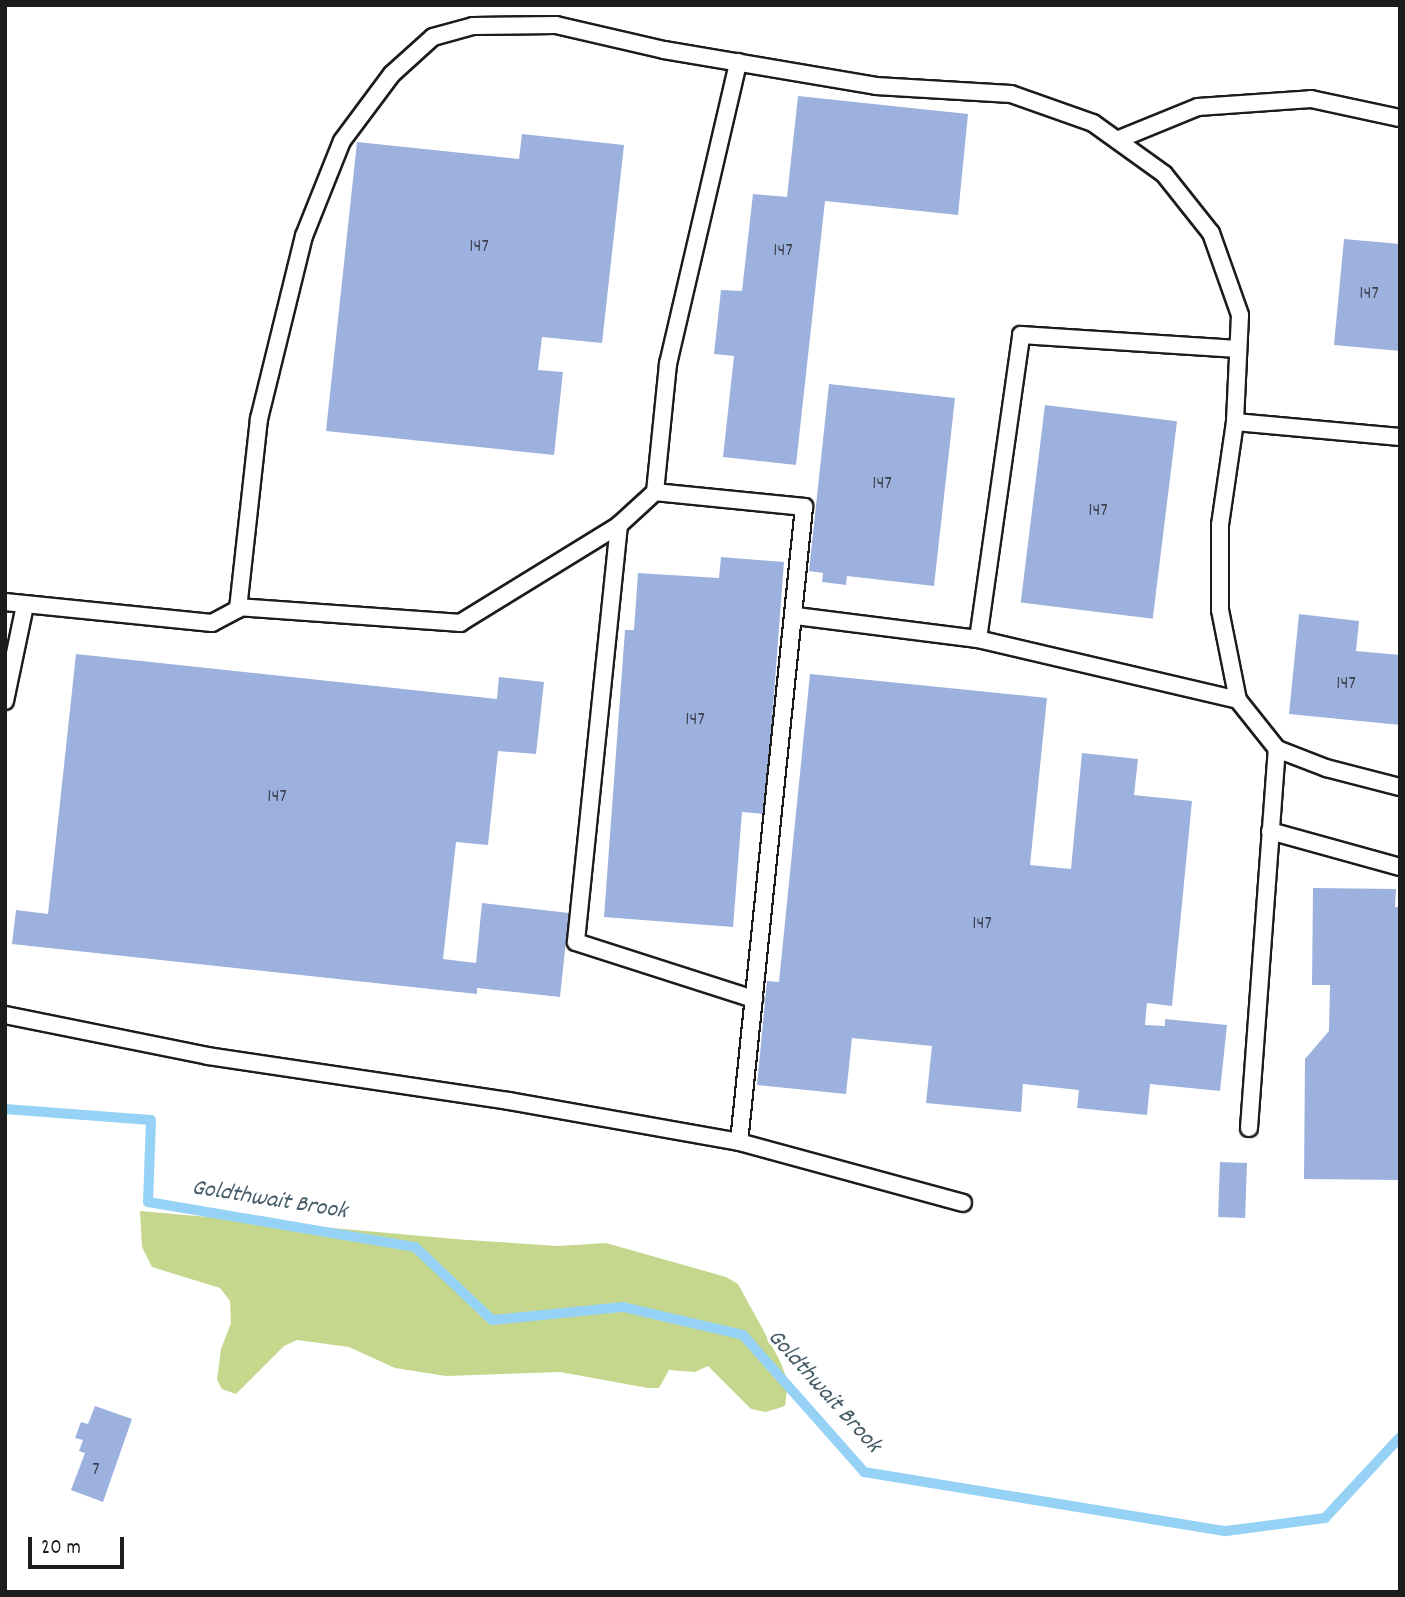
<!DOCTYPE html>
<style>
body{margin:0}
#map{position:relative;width:1405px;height:1597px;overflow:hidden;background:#fff;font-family:Dekko,sans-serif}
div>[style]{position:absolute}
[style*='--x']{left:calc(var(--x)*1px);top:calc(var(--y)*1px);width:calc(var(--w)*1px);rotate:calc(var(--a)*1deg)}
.green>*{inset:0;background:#c4d78c}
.stream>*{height:10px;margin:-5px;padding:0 5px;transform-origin:5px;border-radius:5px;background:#95d2f6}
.building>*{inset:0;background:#9db1df;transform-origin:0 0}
.roads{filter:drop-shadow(2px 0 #1c1c1c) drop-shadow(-2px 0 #1c1c1c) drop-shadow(0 2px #1c1c1c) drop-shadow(0 -2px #1c1c1c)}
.service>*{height:16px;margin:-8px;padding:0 8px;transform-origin:8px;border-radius:8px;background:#fff}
span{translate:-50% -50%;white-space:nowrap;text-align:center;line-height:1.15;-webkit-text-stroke:6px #fff;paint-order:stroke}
.number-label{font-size:19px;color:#3c414d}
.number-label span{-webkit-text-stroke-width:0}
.water-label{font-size:24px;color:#465c68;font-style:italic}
.frame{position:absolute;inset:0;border:7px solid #1c1c1c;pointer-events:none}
.scale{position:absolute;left:28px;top:1537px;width:96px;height:32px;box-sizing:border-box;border:4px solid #1c1c1c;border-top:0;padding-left:9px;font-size:21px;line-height:24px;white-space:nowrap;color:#1c1c1c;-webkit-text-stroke:5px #fff;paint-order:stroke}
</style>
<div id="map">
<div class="green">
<div style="clip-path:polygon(140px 1211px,467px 1240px,558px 1246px,606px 1243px,726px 1277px,738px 1284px,779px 1359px,788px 1381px,785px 1406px,766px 1412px,751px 1409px,708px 1366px,695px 1372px,669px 1370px,659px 1388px,648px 1388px,560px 1372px,446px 1376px,395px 1368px,349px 1347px,297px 1340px,284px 1346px,236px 1394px,222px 1389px,217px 1380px,221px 1349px,231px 1323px,230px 1301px,220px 1288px,152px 1267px,142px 1247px)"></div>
</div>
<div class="stream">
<div style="--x:5;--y:1109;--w:146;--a:4.3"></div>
<div style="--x:151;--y:1120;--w:82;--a:92.1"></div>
<div style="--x:148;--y:1202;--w:271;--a:9.6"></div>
<div style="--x:415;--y:1247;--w:106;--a:43.5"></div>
<div style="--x:492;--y:1320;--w:132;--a:-5.7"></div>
<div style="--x:623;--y:1307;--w:123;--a:13.1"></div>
<div style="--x:743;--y:1335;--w:183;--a:48.5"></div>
<div style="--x:864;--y:1472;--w:367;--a:9.3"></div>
<div style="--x:1226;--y:1531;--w:100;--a:-7.5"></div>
<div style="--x:1325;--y:1518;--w:110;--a:-47.2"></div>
</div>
<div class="building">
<div style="clip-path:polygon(798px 96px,968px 114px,958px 215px,825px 201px,796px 465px,723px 457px,734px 356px,714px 354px,721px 290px,742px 291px,753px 194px,787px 197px)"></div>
<div style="clip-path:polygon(522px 134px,624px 145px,602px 343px,542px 337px,538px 370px,563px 372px,554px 455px,326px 431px,357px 142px,519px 159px)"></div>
<div style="clip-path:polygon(1344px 239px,1400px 244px,1400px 351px,1334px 345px)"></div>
<div style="clip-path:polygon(829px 384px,955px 398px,934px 586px,847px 576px,846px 585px,822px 582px,823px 573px,809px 571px)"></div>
<div style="left:1045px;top:405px;width:133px;height:199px;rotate:7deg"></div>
<div style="clip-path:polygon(721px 557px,784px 562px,765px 814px,742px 812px,733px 927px,604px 917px,625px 630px,634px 630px,638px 573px,719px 578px)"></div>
<div style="clip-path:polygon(1299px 614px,1359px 621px,1356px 651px,1400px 655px,1400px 725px,1289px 714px)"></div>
<div style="clip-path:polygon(76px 654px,497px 699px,499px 677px,544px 682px,536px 754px,498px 751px,488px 845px,456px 842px,443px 959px,476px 963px,482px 903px,569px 913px,560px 997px,477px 988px,477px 994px,12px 944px,16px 910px,48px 914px)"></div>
<div style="clip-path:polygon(810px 674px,1047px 698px,1030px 865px,1071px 869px,1082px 753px,1138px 759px,1134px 795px,1192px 801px,1172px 1006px,1147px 1003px,1145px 1025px,1165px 1026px,1165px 1019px,1227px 1025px,1220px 1091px,1150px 1084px,1147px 1115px,1077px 1108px,1079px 1090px,1023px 1084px,1021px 1112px,926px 1103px,932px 1046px,852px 1038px,846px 1094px,757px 1085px,767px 981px,779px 982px)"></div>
<div style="clip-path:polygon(1313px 888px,1396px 889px,1395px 907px,1400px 907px,1400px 1180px,1304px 1179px,1305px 1059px,1329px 1031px,1330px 985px,1312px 985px)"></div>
<div style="left:1220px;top:1162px;width:27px;height:55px;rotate:2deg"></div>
<div style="clip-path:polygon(95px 1406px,132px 1419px,103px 1502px,71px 1490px,85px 1453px,79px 1451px,83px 1440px,75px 1438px,81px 1422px,88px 1424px)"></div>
</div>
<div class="roads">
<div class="service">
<div style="--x:1117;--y:140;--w:87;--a:-22.2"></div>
<div style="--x:1198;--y:107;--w:113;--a:-4"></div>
<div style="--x:1311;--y:99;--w:91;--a:12.1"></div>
<div style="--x:1235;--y:422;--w:166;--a:5.2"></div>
<div style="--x:655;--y:492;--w:129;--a:-84.2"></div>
<div style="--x:668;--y:364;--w:310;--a:-76.9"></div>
<div style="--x:619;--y:525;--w:419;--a:95.9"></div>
<div style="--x:576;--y:942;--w:187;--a:17.8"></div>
<div style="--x:5;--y:602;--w:208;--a:5.8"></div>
<div style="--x:212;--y:623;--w:30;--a:-28"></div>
<div style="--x:238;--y:609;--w:191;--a:-83.7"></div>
<div style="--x:259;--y:419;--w:188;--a:-76.2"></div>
<div style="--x:304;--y:236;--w:102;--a:-68.2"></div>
<div style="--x:342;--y:141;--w:84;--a:-53.3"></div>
<div style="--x:392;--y:74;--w:55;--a:-42.1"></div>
<div style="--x:433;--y:37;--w:41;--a:-15.4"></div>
<div style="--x:473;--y:26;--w:83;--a:-0.7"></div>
<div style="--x:556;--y:25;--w:111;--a:13"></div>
<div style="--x:664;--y:50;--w:215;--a:9.6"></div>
<div style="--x:876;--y:86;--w:135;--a:3.4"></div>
<div style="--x:1011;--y:94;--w:87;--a:19.5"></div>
<div style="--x:1093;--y:123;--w:87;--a:35.7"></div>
<div style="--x:1164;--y:174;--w:75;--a:51.5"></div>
<div style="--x:1211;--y:233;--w:87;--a:70.5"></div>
<div style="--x:1240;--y:315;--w:107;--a:92.7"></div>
<div style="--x:1235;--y:422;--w:104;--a:98.3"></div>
<div style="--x:1220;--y:525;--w:85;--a:90"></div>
<div style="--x:1220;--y:610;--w:92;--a:78.7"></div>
<div style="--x:1238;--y:700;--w:63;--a:51.5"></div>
<div style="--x:1277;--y:749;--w:53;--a:21.2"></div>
<div style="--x:1326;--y:768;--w:76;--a:14.4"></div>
<div style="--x:238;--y:607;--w:223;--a:4.1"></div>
<div style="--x:460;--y:623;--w:187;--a:-31.6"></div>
<div style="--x:619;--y:525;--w:49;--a:-42.5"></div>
<div style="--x:655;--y:492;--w:150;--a:5.7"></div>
<div style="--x:804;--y:507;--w:638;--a:95.84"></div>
<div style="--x:796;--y:616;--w:183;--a:7.2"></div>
<div style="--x:1238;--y:700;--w:267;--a:-166.8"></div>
<div style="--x:978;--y:639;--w:307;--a:-81.9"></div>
<div style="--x:1021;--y:335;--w:217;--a:3.7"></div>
<div style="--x:5;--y:701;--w:98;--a:-78.2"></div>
<div style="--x:1270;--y:831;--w:135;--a:15.5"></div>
<div style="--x:5;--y:1015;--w:207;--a:11.4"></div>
<div style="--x:208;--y:1056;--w:304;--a:8.5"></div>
<div style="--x:509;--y:1101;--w:234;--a:10.1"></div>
<div style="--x:739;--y:1142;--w:232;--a:15.2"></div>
<div style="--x:1249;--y:1128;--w:380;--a:-85.8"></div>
</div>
</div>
<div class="number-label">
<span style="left:479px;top:248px">147</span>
<span style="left:783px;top:252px">147</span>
<span style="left:1369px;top:295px">147</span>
<span style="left:882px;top:485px">147</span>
<span style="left:1098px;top:512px">147</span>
<span style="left:1346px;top:685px">147</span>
<span style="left:695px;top:721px">147</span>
<span style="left:277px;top:798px">147</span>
<span style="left:982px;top:925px">147</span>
<span style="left:96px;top:1471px">7</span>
</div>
<div class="water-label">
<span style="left:269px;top:1201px;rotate:9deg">Goldthwait Brook</span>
<span style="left:823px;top:1392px;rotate:48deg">Goldthwait Brook</span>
</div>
<div class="frame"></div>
<div class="scale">20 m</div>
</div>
